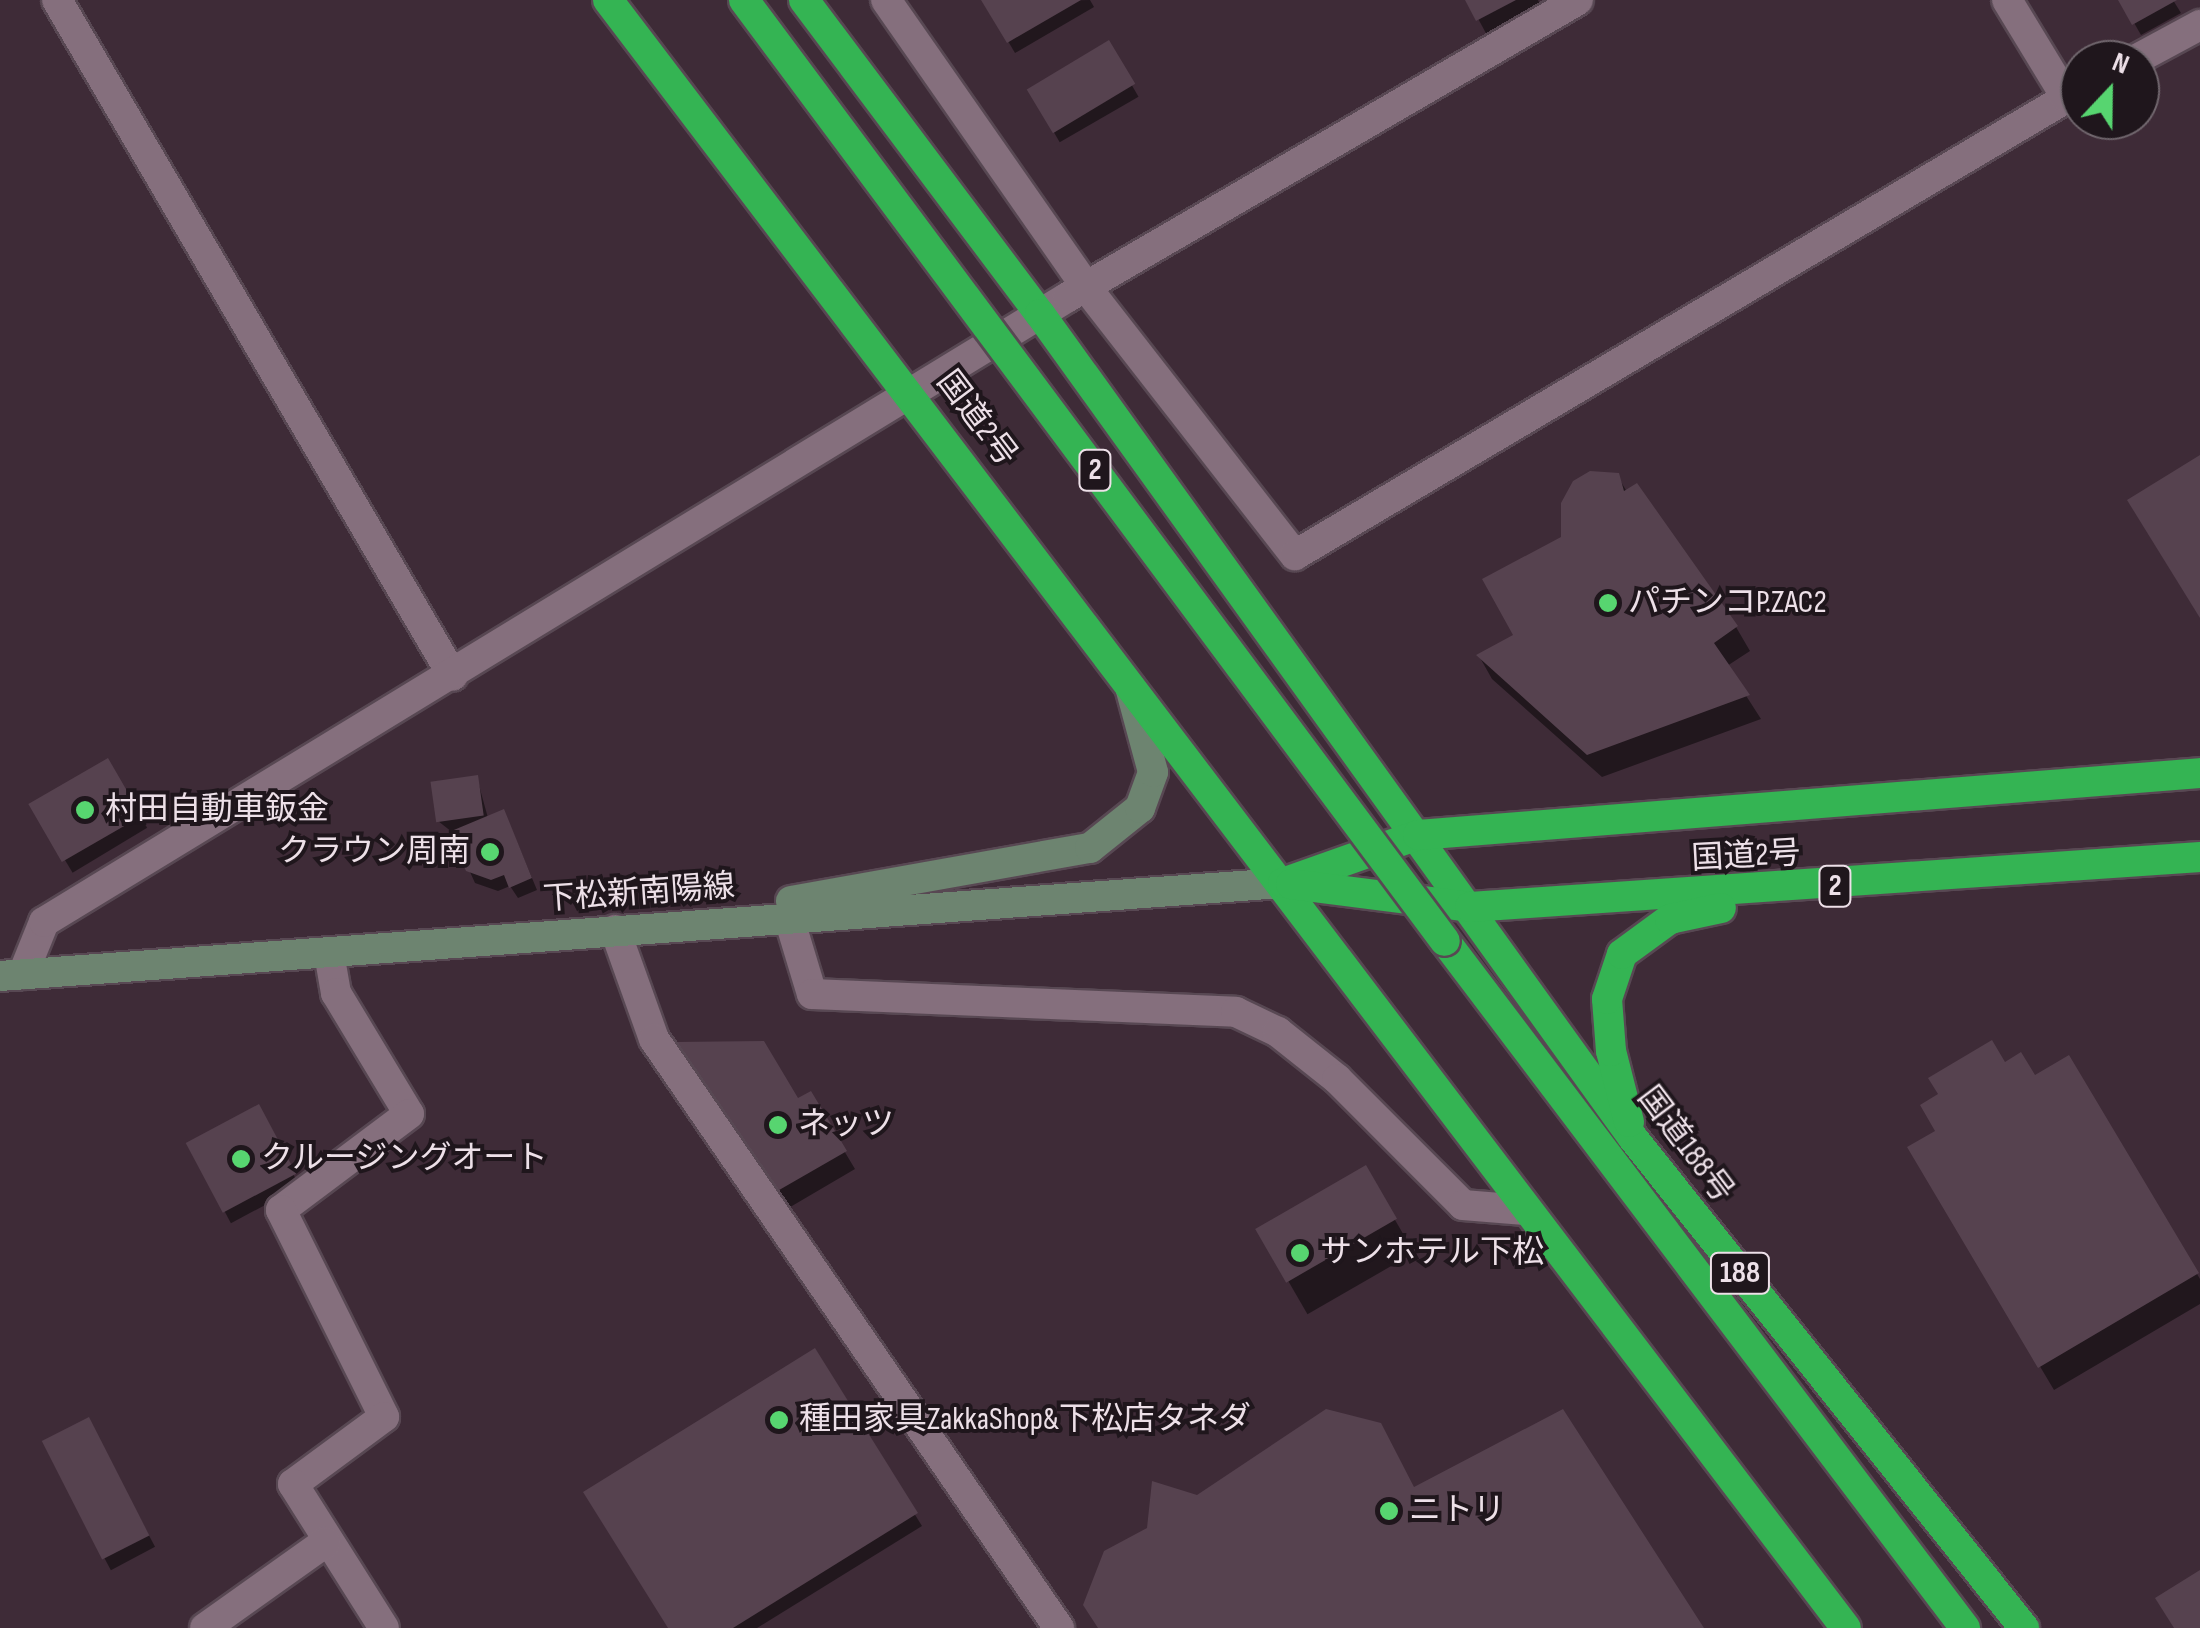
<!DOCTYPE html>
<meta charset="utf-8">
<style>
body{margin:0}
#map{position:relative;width:2200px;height:1628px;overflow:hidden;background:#3e2b37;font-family:"Sofia Sans Condensed","Noto Sans JP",sans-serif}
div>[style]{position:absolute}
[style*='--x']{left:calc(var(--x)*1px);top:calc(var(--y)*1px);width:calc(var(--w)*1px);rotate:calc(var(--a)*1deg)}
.shadow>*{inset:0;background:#0007;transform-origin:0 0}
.building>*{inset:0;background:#56424f;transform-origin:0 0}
.roads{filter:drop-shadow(2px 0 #584853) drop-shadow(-2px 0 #584853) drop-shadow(0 2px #584853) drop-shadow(0 -2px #584853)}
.street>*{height:30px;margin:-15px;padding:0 15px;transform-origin:15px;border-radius:15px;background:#856f7d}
.secondary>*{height:30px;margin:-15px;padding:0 15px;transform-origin:15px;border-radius:15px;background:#6d8470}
.highway>*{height:30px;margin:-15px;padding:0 15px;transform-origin:15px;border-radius:15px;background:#34b453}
.bridges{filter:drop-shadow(2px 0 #584853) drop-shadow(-2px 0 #584853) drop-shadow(0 2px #584853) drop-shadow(0 -2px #584853)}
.highway-bridge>*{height:30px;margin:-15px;padding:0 15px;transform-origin:15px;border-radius:15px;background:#34b453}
.dots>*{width:28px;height:28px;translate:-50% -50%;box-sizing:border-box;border:5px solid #1f161c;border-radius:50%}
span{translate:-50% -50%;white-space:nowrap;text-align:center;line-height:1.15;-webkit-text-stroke:8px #1f161c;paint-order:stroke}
.shield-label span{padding:2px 8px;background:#1f161c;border:2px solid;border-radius:8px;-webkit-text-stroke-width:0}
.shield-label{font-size:30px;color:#ede0e8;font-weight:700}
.street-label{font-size:32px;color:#ede0e8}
.poi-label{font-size:32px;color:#ede0e8}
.left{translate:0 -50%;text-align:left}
.right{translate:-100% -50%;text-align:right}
.north{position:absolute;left:2060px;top:40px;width:100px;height:100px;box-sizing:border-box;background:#1f161c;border:2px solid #71676e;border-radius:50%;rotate:22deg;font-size:28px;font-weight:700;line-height:40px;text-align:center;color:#ede0e8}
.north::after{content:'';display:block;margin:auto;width:35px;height:45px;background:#57d570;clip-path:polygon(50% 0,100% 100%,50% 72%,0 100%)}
</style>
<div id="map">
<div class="shadow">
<div style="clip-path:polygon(1090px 0,1094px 7px,1015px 53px,985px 2px)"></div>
<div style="clip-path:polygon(1468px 0,1538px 0,1542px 9px,1488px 37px)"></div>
<div style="clip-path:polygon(2121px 0,2173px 0,2181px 13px,2141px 35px)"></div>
<div style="left:1108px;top:44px;width:61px;height:91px;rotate:60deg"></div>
<div style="clip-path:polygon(1617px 475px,1627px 492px,1637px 486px,1736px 627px,1750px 651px,1727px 666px,1761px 719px,1602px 777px,1492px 679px,1479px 656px,1516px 636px,1564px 538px)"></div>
<div style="left:107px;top:761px;width:78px;height:87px;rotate:59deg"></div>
<div style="clip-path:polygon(477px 778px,488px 818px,509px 823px,537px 890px,518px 898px,510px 886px,498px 891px,475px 883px,452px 832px,438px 821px)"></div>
<div style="clip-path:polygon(680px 1045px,797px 1102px,810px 1094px,855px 1169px,780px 1213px)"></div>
<div style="clip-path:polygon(2068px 1058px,2200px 1279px,2200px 1304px,2054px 1390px,1910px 1148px,1938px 1132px,2004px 1065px,2034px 1079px)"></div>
<div style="left:258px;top:1108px;width:89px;height:78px;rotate:62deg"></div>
<div style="left:1365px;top:1168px;width:98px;height:123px;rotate:60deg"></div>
<div style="clip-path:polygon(814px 1352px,922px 1526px,757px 1628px,670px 1628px)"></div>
<div style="left:94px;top:1432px;width:130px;height:50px;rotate:62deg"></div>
</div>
<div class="building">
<div style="clip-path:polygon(981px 0,1081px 0,1007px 43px)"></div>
<div style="clip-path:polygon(1465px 0,1516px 0,1476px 21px)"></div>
<div style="clip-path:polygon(2118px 0,2177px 0,2132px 25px)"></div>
<div style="left:1109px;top:40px;width:51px;height:96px;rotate:59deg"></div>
<div style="clip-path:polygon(2200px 455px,2200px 618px,2127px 500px)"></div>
<div style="clip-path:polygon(1590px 471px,1619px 473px,1624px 491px,1637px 483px,1738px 626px,1714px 643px,1750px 695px,1587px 755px,1476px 655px,1513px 635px,1482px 579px,1561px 537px,1561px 503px,1573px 481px)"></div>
<div style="left:108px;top:758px;width:67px;height:92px;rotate:60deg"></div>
<div style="left:478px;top:775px;width:41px;height:48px;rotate:82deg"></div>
<div style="clip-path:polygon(504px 809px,532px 878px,509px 888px,504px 875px,491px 880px,466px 871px,449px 832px)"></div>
<div style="clip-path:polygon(1992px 1040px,2005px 1062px,2021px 1052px,2035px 1075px,2069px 1055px,2199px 1273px,2038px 1368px,1907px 1147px,1935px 1131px,1920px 1105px,1938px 1094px,1928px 1078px)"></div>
<div style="clip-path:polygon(764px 1041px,798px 1098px,811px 1091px,847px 1151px,767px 1197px,675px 1042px)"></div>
<div style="left:259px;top:1104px;width:79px;height:83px;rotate:62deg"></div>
<div style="left:1366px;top:1165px;width:62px;height:128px;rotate:60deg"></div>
<div style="clip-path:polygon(815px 1348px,918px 1513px,733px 1628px,668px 1628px,583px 1492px)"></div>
<div style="clip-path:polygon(1326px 1409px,1381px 1423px,1414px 1487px,1563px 1409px,1704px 1628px,1098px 1628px,1083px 1605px,1104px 1551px,1147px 1528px,1152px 1481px,1197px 1495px)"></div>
<div style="left:89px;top:1417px;width:133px;height:53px;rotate:63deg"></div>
<div style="clip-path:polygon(2200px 1570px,2200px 1628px,2174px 1628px,2155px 1598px)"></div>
</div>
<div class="roads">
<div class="street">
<div style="--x:57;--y:0;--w:783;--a:59.64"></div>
<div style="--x:886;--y:0;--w:350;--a:55.1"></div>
<div style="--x:1086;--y:287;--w:340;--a:52.1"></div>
<div style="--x:1295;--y:555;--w:912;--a:-30.64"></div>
<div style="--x:2007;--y:0;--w:114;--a:58.7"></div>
<div style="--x:2135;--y:60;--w:74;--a:-28.3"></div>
<div style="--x:789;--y:918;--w:79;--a:73.2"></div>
<div style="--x:812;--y:994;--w:424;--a:2.4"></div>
<div style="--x:1236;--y:1012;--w:47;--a:25.5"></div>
<div style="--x:1278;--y:1032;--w:75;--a:38.5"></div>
<div style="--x:1337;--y:1079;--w:178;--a:45"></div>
<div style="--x:1463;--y:1205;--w:62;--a:4.6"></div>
<div style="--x:615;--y:930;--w:116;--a:70.3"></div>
<div style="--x:654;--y:1039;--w:715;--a:55.49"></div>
<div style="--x:329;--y:953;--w:41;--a:80.1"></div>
<div style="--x:336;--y:993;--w:141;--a:58.9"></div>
<div style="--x:409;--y:1114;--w:160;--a:143.1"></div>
<div style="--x:281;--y:1210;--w:231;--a:63.5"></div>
<div style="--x:384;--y:1417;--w:113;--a:143.6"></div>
<div style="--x:293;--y:1484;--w:170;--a:57.7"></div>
<div style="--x:23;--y:974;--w:56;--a:-68"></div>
<div style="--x:44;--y:922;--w:1200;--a:-31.4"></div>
<div style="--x:1068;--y:297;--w:590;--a:-30.21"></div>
<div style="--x:205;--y:1628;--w:148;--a:-35.4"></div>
</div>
<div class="secondary">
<div style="--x:791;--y:901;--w:304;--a:-10.1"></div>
<div style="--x:1090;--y:848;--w:64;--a:-38.7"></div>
<div style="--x:1140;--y:808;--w:38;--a:-70"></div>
<div style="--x:1153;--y:772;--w:88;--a:-105.1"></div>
<div style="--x:0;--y:976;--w:1286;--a:-4.15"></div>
</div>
<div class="highway">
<div style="--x:608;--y:0;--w:2045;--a:52.75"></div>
<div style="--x:804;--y:0;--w:393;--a:53.1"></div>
<div style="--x:1040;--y:314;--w:1015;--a:54.26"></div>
<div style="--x:1633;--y:1138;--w:627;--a:51.41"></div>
<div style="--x:1283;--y:883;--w:143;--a:-19.6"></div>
<div style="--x:1418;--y:835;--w:784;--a:-4.53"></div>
<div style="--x:1291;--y:884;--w:180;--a:7.3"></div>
<div style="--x:1470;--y:907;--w:732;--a:-3.92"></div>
<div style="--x:1445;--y:941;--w:862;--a:52.88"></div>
<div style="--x:1629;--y:1122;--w:73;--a:-104.2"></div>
<div style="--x:1611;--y:1051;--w:52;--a:-94.4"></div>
<div style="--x:1607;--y:999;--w:47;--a:-71.6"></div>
<div style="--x:1622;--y:954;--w:59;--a:-36.1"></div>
<div style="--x:1670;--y:919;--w:52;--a:-12.2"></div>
</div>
</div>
<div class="bridges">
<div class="highway-bridge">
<div style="--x:744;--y:0;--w:1173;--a:53.32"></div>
</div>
</div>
<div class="dots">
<div style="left:1608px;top:603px;background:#57d570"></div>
<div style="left:85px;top:810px;background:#57d570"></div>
<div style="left:490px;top:852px;background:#57d570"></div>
<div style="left:778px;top:1125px;background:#57d570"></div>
<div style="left:241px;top:1159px;background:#57d570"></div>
<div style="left:1300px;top:1253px;background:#57d570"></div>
<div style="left:779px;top:1420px;background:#57d570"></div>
<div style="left:1389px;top:1511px;background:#57d570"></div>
</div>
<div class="shield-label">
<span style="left:1095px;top:470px">2</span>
<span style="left:1835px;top:886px">2</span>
<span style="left:1740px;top:1273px">188</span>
</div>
<div class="street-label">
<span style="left:976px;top:419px;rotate:53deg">国道2号</span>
<span style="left:1746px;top:857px;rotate:-3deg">国道2号</span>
<span style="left:639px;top:894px;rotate:-4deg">下松新南陽線</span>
<span style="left:1685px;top:1145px;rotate:53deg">国道188号</span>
</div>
<div class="poi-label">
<span class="left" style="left:1628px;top:603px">パチンコP.ZAC2</span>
<span class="left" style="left:105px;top:810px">村田自動車鈑金</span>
<span class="right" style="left:470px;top:852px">クラウン周南</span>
<span class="left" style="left:798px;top:1125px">ネッツ</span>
<span class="left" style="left:261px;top:1159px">クルージングオート</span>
<span class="left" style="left:1320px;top:1253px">サンホテル下松</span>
<span class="left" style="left:799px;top:1420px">種田家具ZakkaShop&amp;下松店タネダ</span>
<span class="left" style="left:1409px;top:1511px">ニトリ</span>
</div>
<div class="north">N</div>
</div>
